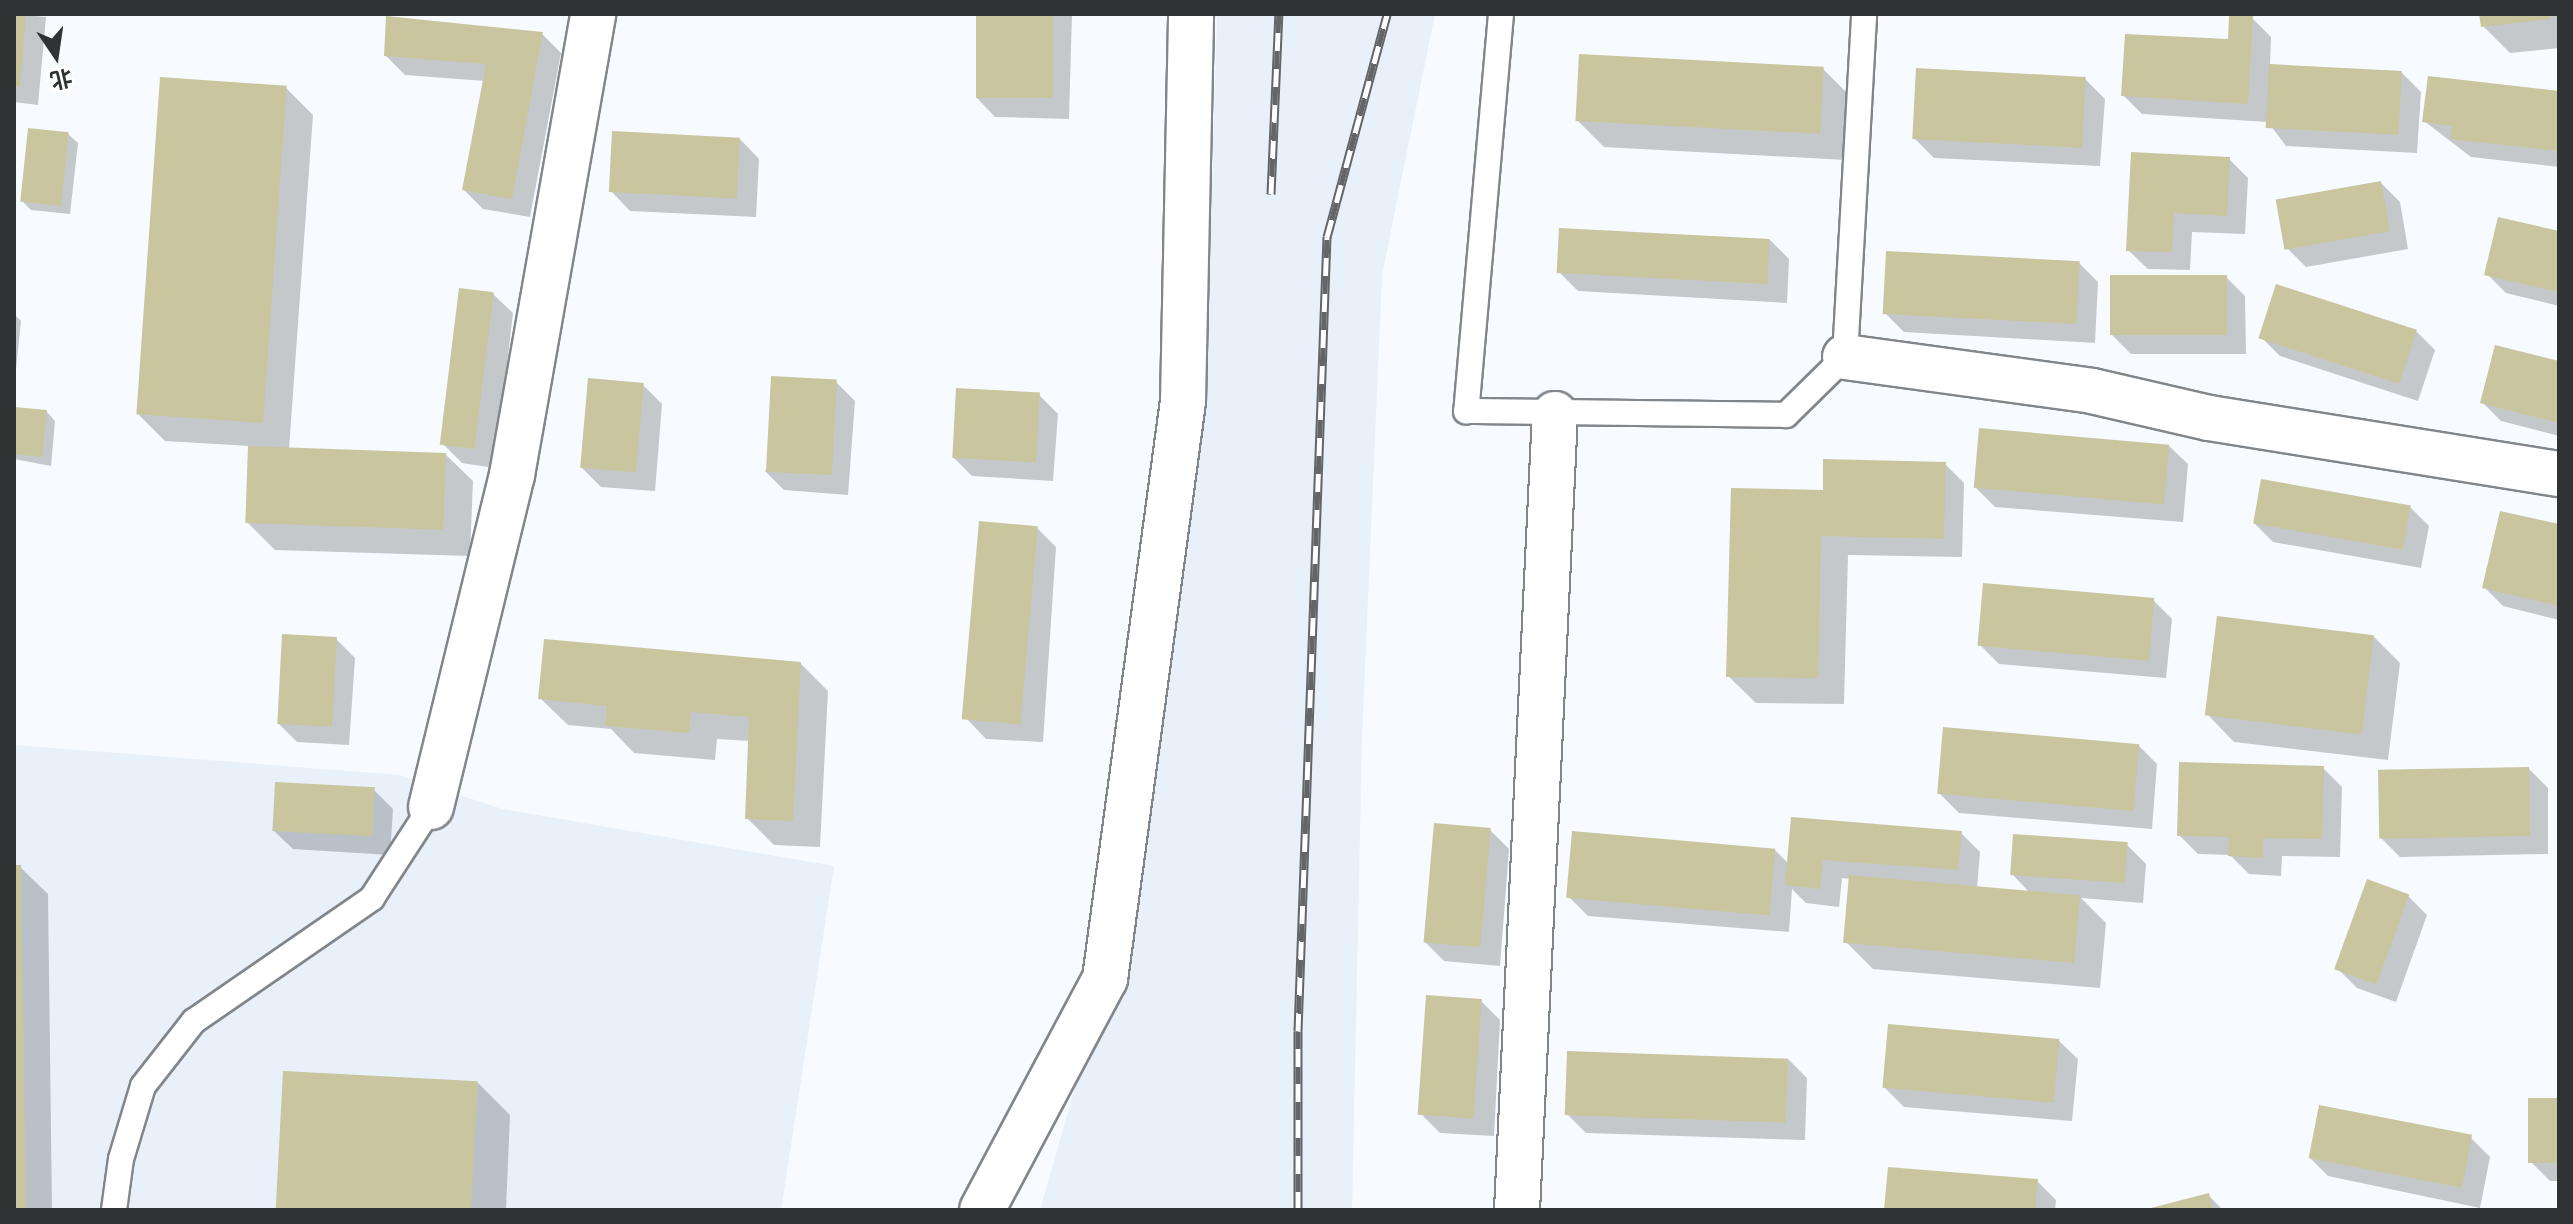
<!DOCTYPE html>
<meta charset="utf-8">
<style>
body{margin:0}
#map{position:relative;width:2573px;height:1224px;overflow:hidden;background:#f7fafe;font-family:"Space Grotesk","Noto Sans SC",sans-serif}
div>[style]{position:absolute}
[style*='--x']{left:calc(var(--x)*1px);top:calc(var(--y)*1px);width:calc(var(--w)*1px);rotate:calc(var(--a)*1deg)}
.built>*{inset:0;background:#e8f0fa}
.shadow>*{inset:0;background:#0003}
.building>*{inset:0;background:#c9c59f;transform-origin:0 0}
.roads{filter:drop-shadow(2px 0 #81868b) drop-shadow(-2px 0 #81868b) drop-shadow(0 2px #81868b) drop-shadow(0 -2px #81868b)}
.lane>*{height:24px;margin:-12px;padding:0 12px;transform-origin:12px;border-radius:12px;background:#fff}
.street>*{height:44px;margin:-22px;padding:0 22px;transform-origin:22px;border-radius:22px;background:#fff}
.rail>*{height:9px;margin-top:-4.5px;transform-origin:0;background:repeating-linear-gradient(90deg,#fff 0 18px,#636567 0 36px);box-sizing:border-box;border-block:2px solid #636567}
span{translate:-50% -50%;white-space:nowrap;text-align:center;line-height:1.15;-webkit-text-stroke:7px #fff;paint-order:stroke}
.frame{position:absolute;inset:0;border:16px solid #303234;pointer-events:none}
.north{position:absolute;left:16px;top:16px;width:80px;height:80px;-webkit-text-stroke:6px #fff;paint-order:stroke;rotate:167deg;font-size:22px;font-weight:700;line-height:32px;text-align:center;color:#303234}
.north::after{content:'';display:block;margin:auto;width:28px;height:36px;background:#303234;clip-path:polygon(50% 0,100% 100%,50% 72%,0 100%)}
</style>
<div id="map">
<div class="built">
<div style="clip-path:polygon(1217px 14px,1435px 14px,1382px 275px,1362px 737px,1352px 1210px,1040px 1210px,1080px 1070px,1126px 944px,1207px 356px)"></div>
<div style="clip-path:polygon(14px 745px,399px 775px,502px 809px,834px 866px,781px 1210px,14px 1210px)"></div>
</div>
<div class="shadow">
<div style="clip-path:polygon(14px 14px,46px 17px,38px 105px,14px 102px)"></div>
<div style="clip-path:polygon(717px 14px,764px 14px,764px 15px)"></div>
<div style="clip-path:polygon(978px 14px,1072px 14px,1069px 119px,995px 117px,976px 97px)"></div>
<div style="clip-path:polygon(2481px 14px,2559px 14px,2559px 48px,2510px 53px,2483px 26px)"></div>
<div style="clip-path:polygon(2252px 18px,2271px 37px,2270px 66px,2402px 73px,2421px 92px,2417px 153px,2286px 146px,2268px 122px,2142px 114px,2123px 95px,2230px 41px)"></div>
<div style="clip-path:polygon(542px 34px,561px 53px,530px 217px,483px 209px,464px 190px,485px 81px,405px 75px,386px 56px)"></div>
<div style="clip-path:polygon(1823px 69px,1850px 96px,1846px 160px,1604px 147px,1577px 120px)"></div>
<div style="clip-path:polygon(2086px 80px,2105px 99px,2100px 166px,1934px 158px,1915px 139px)"></div>
<div style="clip-path:polygon(286px 88px,313px 115px,289px 449px,445px 454px,473px 481px,470px 556px,275px 550px,247px 522px,250px 446px,165px 441px,138px 414px)"></div>
<div style="clip-path:polygon(2559px 93px,2559px 167px,2471px 157px,2424px 121px)"></div>
<div style="clip-path:polygon(68px 134px,78px 143px,70px 214px,31px 210px,22px 201px)"></div>
<div style="clip-path:polygon(740px 139px,759px 159px,756px 217px,630px 211px,611px 191px)"></div>
<div style="clip-path:polygon(2229px 159px,2248px 178px,2245px 234px,2192px 232px,2190px 270px,2148px 269px,2128px 250px)"></div>
<div style="clip-path:polygon(2381px 183px,2400px 202px,2408px 249px,2306px 267px,2287px 248px)"></div>
<div style="clip-path:polygon(2559px 233px,2559px 306px,2506px 293px,2487px 274px)"></div>
<div style="clip-path:polygon(1770px 240px,1789px 259px,1787px 303px,1578px 291px,1559px 272px)"></div>
<div style="clip-path:polygon(2079px 263px,2098px 282px,2095px 343px,1904px 332px,1885px 313px)"></div>
<div style="clip-path:polygon(2226px 277px,2245px 296px,2246px 354px,2131px 354px,2112px 335px)"></div>
<div style="clip-path:polygon(493px 294px,513px 313px,495px 468px,462px 463px,443px 444px)"></div>
<div style="clip-path:polygon(14px 314px,21px 321px,14px 389px)"></div>
<div style="clip-path:polygon(2416px 331px,2435px 350px,2418px 401px,2280px 356px,2261px 337px)"></div>
<div style="clip-path:polygon(2559px 363px,2559px 436px,2501px 421px,2482px 402px)"></div>
<div style="clip-path:polygon(836px 382px,855px 401px,848px 495px,784px 490px,765px 471px)"></div>
<div style="clip-path:polygon(643px 385px,662px 404px,655px 491px,601px 487px,582px 468px)"></div>
<div style="clip-path:polygon(1039px 395px,1058px 414px,1053px 481px,972px 476px,953px 457px)"></div>
<div style="clip-path:polygon(14px 409px,46px 411px,55px 421px,51px 466px,14px 459px)"></div>
<div style="clip-path:polygon(2168px 445px,2188px 464px,2183px 522px,1995px 507px,1976px 488px)"></div>
<div style="clip-path:polygon(1945px 464px,1964px 483px,1962px 557px,1848px 555px,1844px 704px,1756px 703px,1728px 676px,1824px 492px)"></div>
<div style="clip-path:polygon(2410px 507px,2429px 526px,2421px 568px,2273px 542px,2254px 523px)"></div>
<div style="clip-path:polygon(2559px 526px,2559px 620px,2503px 606px,2484px 587px)"></div>
<div style="clip-path:polygon(1037px 528px,1056px 547px,1043px 742px,986px 739px,967px 719px)"></div>
<div style="clip-path:polygon(2153px 600px,2172px 619px,2166px 678px,1999px 664px,1980px 645px)"></div>
<div style="clip-path:polygon(2373px 636px,2400px 663px,2388px 760px,2234px 742px,2207px 714px)"></div>
<div style="clip-path:polygon(336px 639px,355px 658px,349px 745px,297px 742px,278px 723px)"></div>
<div style="clip-path:polygon(801px 664px,828px 691px,820px 847px,774px 845px,747px 818px,750px 741px,717px 739px,715px 760px,634px 753px,611px 729px,568px 725px,540px 698px)"></div>
<div style="clip-path:polygon(2138px 745px,2157px 764px,2152px 829px,1959px 813px,1940px 794px)"></div>
<div style="clip-path:polygon(2323px 768px,2342px 787px,2340px 857px,2282px 856px,2281px 876px,2249px 874px,2230px 855px,2198px 854px,2179px 835px)"></div>
<div style="clip-path:polygon(2529px 769px,2548px 788px,2548px 854px,2400px 857px,2381px 838px)"></div>
<div style="clip-path:polygon(374px 790px,393px 809px,390px 855px,293px 849px,273px 830px)"></div>
<div style="clip-path:polygon(1490px 830px,1509px 849px,1500px 966px,1444px 961px,1425px 942px)"></div>
<div style="clip-path:polygon(1961px 833px,1980px 852px,1977px 888px,2029px 892px,2012px 874px,2127px 845px,2146px 864px,2143px 903px,2081px 898px,2106px 923px,2100px 988px,1873px 969px,1846px 942px,1851px 879px,1842px 878px,1839px 907px,1806px 903px,1792px 889px,1789px 932px,1588px 916px,1569px 897px,1774px 849px,1789px 864px)"></div>
<div style="clip-path:polygon(14px 867px,20px 867px,48px 894px,52px 1210px,14px 1210px)"></div>
<div style="clip-path:polygon(2408px 896px,2427px 915px,2396px 1002px,2357px 988px,2338px 969px)"></div>
<div style="clip-path:polygon(1481px 1001px,1500px 1020px,1494px 1136px,1440px 1133px,1421px 1114px)"></div>
<div style="clip-path:polygon(2058px 1040px,2078px 1059px,2072px 1121px,1904px 1107px,1885px 1088px)"></div>
<div style="clip-path:polygon(1788px 1059px,1807px 1078px,1805px 1140px,1586px 1133px,1567px 1114px)"></div>
<div style="clip-path:polygon(477px 1082px,510px 1115px,506px 1210px,279px 1210px)"></div>
<div style="clip-path:polygon(2559px 1100px,2559px 1181px,2550px 1181px,2531px 1162px)"></div>
<div style="clip-path:polygon(2471px 1138px,2490px 1157px,2480px 1208px,2328px 1176px,2309px 1157px)"></div>
<div style="clip-path:polygon(2037px 1181px,2056px 1200px,2055px 1210px,1886px 1210px)"></div>
<div style="clip-path:polygon(2208px 1195px,2223px 1210px,2151px 1210px)"></div>
</div>
<div class="building">
<div style="clip-path:polygon(14px 14px,26px 14px,20px 87px,14px 86px)"></div>
<div style="left:976px;top:14px;width:77px;height:84px"></div>
<div style="clip-path:polygon(2479px 14px,2550px 14px,2551px 19px,2481px 27px)"></div>
<div style="clip-path:polygon(2229px 15px,2253px 16px,2248px 104px,2121px 96px,2125px 34px,2228px 39px)"></div>
<div style="clip-path:polygon(386px 16px,543px 32px,512px 199px,462px 190px,486px 64px,384px 56px)"></div>
<div style="left:1579px;top:54px;width:245px;height:67px;rotate:3deg"></div>
<div style="left:2269px;top:64px;width:133px;height:64px;rotate:3deg"></div>
<div style="left:1916px;top:68px;width:170px;height:71px;rotate:3deg"></div>
<div style="clip-path:polygon(2428px 76px,2559px 91px,2559px 151px,2450px 139px,2452px 126px,2422px 122px)"></div>
<div style="left:160px;top:77px;width:127px;height:338px;rotate:4deg"></div>
<div style="left:28px;top:128px;width:41px;height:74px;rotate:6deg"></div>
<div style="left:612px;top:131px;width:128px;height:61px;rotate:3deg"></div>
<div style="clip-path:polygon(2131px 152px,2230px 157px,2227px 216px,2174px 213px,2172px 252px,2126px 251px)"></div>
<div style="left:2381px;top:181px;width:51px;height:107px;rotate:80deg"></div>
<div style="clip-path:polygon(2498px 217px,2559px 231px,2559px 292px,2484px 275px)"></div>
<div style="left:1559px;top:228px;width:211px;height:45px;rotate:3deg"></div>
<div style="left:1886px;top:251px;width:194px;height:63px;rotate:3deg"></div>
<div style="left:2227px;top:275px;width:60px;height:117px;rotate:90deg"></div>
<div style="left:2276px;top:284px;width:148px;height:57px;rotate:18deg"></div>
<div style="left:459px;top:288px;width:35px;height:158px;rotate:7deg"></div>
<div style="clip-path:polygon(2495px 345px,2559px 361px,2559px 423px,2480px 403px)"></div>
<div style="left:771px;top:376px;width:66px;height:96px;rotate:3deg"></div>
<div style="left:588px;top:378px;width:56px;height:90px;rotate:5deg"></div>
<div style="left:956px;top:388px;width:84px;height:70px;rotate:3deg"></div>
<div style="clip-path:polygon(14px 407px,47px 410px,42px 457px,14px 454px)"></div>
<div style="left:1979px;top:428px;width:191px;height:60px;rotate:5deg"></div>
<div style="left:248px;top:446px;width:198px;height:77px;rotate:2deg"></div>
<div style="clip-path:polygon(1823px 459px,1946px 462px,1944px 539px,1821px 536px,1818px 678px,1726px 677px,1731px 488px,1823px 490px)"></div>
<div style="left:2261px;top:479px;width:152px;height:45px;rotate:10deg"></div>
<div style="clip-path:polygon(2500px 511px,2559px 524px,2559px 606px,2482px 588px)"></div>
<div style="left:979px;top:521px;width:59px;height:199px;rotate:5deg"></div>
<div style="left:1983px;top:583px;width:172px;height:63px;rotate:5deg"></div>
<div style="left:2217px;top:616px;width:158px;height:100px;rotate:7deg"></div>
<div style="left:282px;top:634px;width:55px;height:90px;rotate:3deg"></div>
<div style="clip-path:polygon(544px 639px,801px 662px,793px 821px,745px 819px,749px 717px,691px 712px,689px 733px,605px 726px,607px 706px,538px 699px)"></div>
<div style="left:1943px;top:727px;width:197px;height:67px;rotate:5deg"></div>
<div style="clip-path:polygon(2179px 762px,2324px 766px,2322px 839px,2263px 838px,2263px 858px,2228px 856px,2229px 837px,2177px 836px)"></div>
<div style="left:2529px;top:767px;width:69px;height:151px;rotate:89deg"></div>
<div style="left:275px;top:782px;width:100px;height:49px;rotate:3deg"></div>
<div style="clip-path:polygon(1791px 817px,1962px 831px,1958px 870px,1823px 860px,1820px 889px,1785px 885px)"></div>
<div style="left:1434px;top:823px;width:57px;height:120px;rotate:5deg"></div>
<div style="left:1572px;top:831px;width:204px;height:67px;rotate:5deg"></div>
<div style="left:2013px;top:834px;width:115px;height:41px;rotate:4deg"></div>
<div style="clip-path:polygon(14px 865px,21px 865px,26px 1210px,14px 1210px)"></div>
<div style="left:1849px;top:875px;width:232px;height:68px;rotate:5deg"></div>
<div style="left:2367px;top:879px;width:45px;height:96px;rotate:20deg"></div>
<div style="left:1426px;top:995px;width:56px;height:120px;rotate:4deg"></div>
<div style="left:1888px;top:1024px;width:172px;height:64px;rotate:5deg"></div>
<div style="left:1567px;top:1051px;width:221px;height:64px;rotate:2deg"></div>
<div style="left:283px;top:1071px;width:195px;height:139px;rotate:3deg"></div>
<div style="left:2559px;top:1098px;width:65px;height:31px;rotate:90deg"></div>
<div style="left:2319px;top:1105px;width:156px;height:54px;rotate:11deg"></div>
<div style="clip-path:polygon(1888px 1167px,2038px 1179px,2035px 1210px,1884px 1210px)"></div>
<div style="clip-path:polygon(2209px 1193px,2213px 1210px,2147px 1210px,2147px 1209px)"></div>
</div>
<div class="roads">
<div class="lane">
<div style="--x:1501;--y:14;--w:399;--a:95"></div>
<div style="--x:1466;--y:411;--w:320;--a:0.7"></div>
<div style="--x:1786;--y:415;--w:83;--a:-44.5"></div>
<div style="--x:1845;--y:357;--w:344;--a:-86.8"></div>
<div style="--x:114;--y:1210;--w:51;--a:-82.2"></div>
<div style="--x:121;--y:1159;--w:76;--a:-73.2"></div>
<div style="--x:143;--y:1086;--w:83;--a:-51.9"></div>
<div style="--x:194;--y:1021;--w:216;--a:-34.6"></div>
<div style="--x:372;--y:898;--w:108;--a:-57"></div>
</div>
<div class="street">
<div style="--x:1845;--y:357;--w:249;--a:7.8"></div>
<div style="--x:2092;--y:391;--w:120;--a:13"></div>
<div style="--x:2209;--y:418;--w:354;--a:9.1"></div>
<div style="--x:431;--y:807;--w:342;--a:-76.3"></div>
<div style="--x:512;--y:475;--w:468;--a:-80"></div>
<div style="--x:982;--y:1210;--w:262;--a:-62"></div>
<div style="--x:1105;--y:979;--w:583;--a:-82.31"></div>
<div style="--x:1183;--y:401;--w:387;--a:-88.8"></div>
<div style="--x:1517;--y:1210;--w:797;--a:-87.27"></div>
</div>
</div>
<div class="rail">
<div style="--x:1271;--y:194;--w:180;--a:-87.5"></div>
<div style="--x:1298;--y:1210;--w:179;--a:-90"></div>
<div style="--x:1298;--y:1031;--w:795;--a:-87.91"></div>
<div style="--x:1327;--y:237;--w:231;--a:-74.9"></div>
</div>
<div class="frame"></div>
<div class="north">北</div>
</div>
